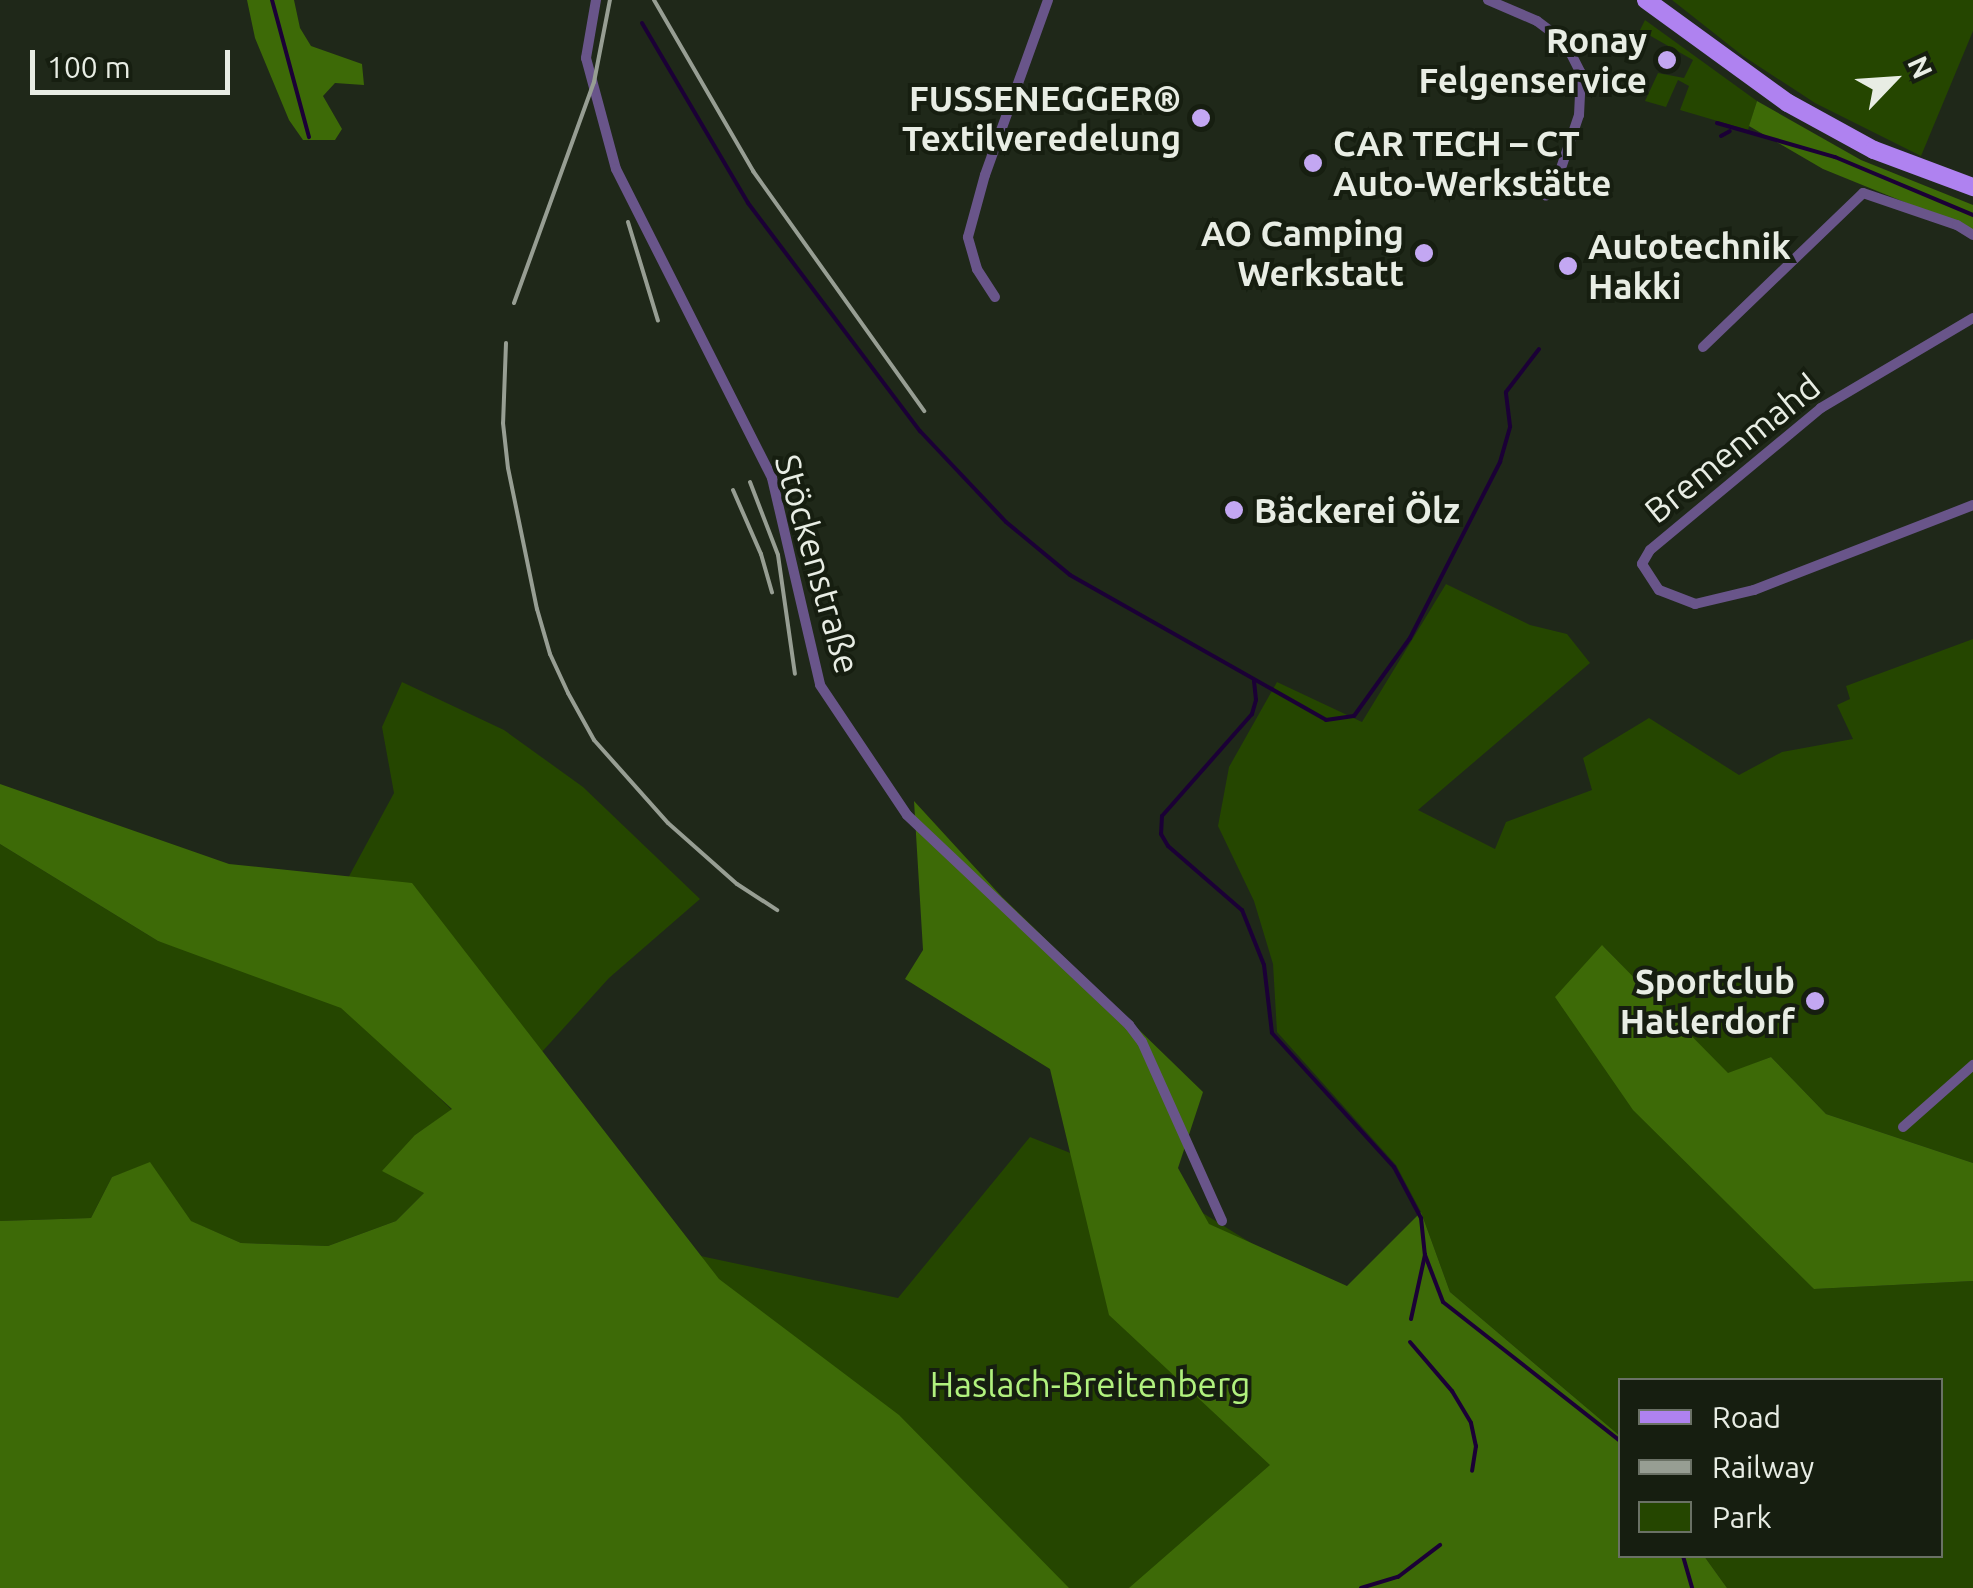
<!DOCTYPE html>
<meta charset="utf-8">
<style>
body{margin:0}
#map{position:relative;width:1973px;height:1588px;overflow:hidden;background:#1f2819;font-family:Ubuntu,sans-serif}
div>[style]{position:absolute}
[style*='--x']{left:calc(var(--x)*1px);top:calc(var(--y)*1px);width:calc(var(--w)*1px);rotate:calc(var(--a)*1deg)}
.green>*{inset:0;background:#254600}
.forest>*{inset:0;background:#3d6a07}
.stream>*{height:4px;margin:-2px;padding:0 2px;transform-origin:2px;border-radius:2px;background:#1b0036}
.minor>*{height:10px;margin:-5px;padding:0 5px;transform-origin:5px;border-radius:5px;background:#69558a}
.primary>*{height:18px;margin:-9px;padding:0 9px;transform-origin:9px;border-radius:9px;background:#af82f0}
.rail>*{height:4px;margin:-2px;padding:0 2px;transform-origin:2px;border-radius:2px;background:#979e93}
.dots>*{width:28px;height:28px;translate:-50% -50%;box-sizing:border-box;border:5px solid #161e10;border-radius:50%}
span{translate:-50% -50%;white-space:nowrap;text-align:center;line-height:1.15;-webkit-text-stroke:8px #161e10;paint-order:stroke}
.poi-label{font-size:35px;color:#e8ede4;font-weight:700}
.right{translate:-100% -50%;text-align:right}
.left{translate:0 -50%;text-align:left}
.street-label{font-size:35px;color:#e8ede4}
.park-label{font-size:35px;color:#b1f17e}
.legend{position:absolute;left:1618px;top:1378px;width:325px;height:180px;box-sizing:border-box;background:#161e10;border:2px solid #6a7165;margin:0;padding:12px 18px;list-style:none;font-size:30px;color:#e8ede4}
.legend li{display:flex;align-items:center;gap:20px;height:50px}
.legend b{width:50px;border:2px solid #6a7165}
.north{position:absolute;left:1843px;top:30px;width:100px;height:100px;-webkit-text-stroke:8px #161e10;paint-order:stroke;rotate:65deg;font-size:28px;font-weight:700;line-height:40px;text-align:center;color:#e8ede4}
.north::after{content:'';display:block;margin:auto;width:35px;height:45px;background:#e8ede4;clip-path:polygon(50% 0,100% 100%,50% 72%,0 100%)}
.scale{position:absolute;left:30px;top:50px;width:200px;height:45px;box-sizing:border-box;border:5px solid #e8ede4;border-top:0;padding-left:12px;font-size:30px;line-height:35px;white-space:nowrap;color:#e8ede4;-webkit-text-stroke:8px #161e10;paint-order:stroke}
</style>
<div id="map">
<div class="green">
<div style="clip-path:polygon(1672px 0,1973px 0,1973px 31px,1921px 156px,1815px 103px,1743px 56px)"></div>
<div style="clip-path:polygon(1645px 20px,1757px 101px,1748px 130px,1680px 110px,1689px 86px,1678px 80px,1666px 107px,1645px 101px,1658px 73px,1684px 78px,1693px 60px,1640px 30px)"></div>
<div style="clip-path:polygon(1446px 584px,1530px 625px,1567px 634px,1590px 663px,1418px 810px,1495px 849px,1506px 822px,1592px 790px,1583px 758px,1649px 718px,1739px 775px,1782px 752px,1853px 739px,1837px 705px,1850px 699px,1846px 686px,1973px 639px,1973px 1163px,1826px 1114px,1771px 1057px,1728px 1074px,1603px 946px,1814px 1289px,1973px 1281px,1973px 1588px,1727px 1588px,1704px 1556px,1940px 1556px,1940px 1380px,1620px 1380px,1620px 1436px,1450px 1292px,1421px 1212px,1396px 1165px,1277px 1032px,1273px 964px,1254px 901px,1218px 826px,1229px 767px,1277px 682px,1362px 722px)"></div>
<div style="clip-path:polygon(402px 682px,504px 730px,583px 787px,700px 899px,609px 978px,541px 1053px,541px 1222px,898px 1298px,1030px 1137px,1169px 1192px,1280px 1261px,1650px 1588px,255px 1588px,483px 1110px,430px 1089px,452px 1110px,415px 1135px,425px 1192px,396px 1221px,328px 1246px,241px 1243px,190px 1221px,150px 1163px,112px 1177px,91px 1218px,0 1221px,0 844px,158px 941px,293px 980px,394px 793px,382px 727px)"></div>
</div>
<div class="forest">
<div style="clip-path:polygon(247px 0,294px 0,300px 28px,311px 46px,362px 64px,364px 85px,335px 83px,323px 96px,342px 129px,335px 140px,303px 140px,289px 120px,255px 38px)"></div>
<div style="clip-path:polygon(1757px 101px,1861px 160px,1973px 205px,1973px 230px,1823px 169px,1749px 126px)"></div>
<div style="clip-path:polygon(0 784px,229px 864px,412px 883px,719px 1279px,899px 1415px,1069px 1588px,0 1588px,0 1221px,91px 1218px,112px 1177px,150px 1162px,191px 1221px,241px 1243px,328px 1246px,396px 1221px,424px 1193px,382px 1171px,415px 1135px,452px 1109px,341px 1008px,158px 941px,0 844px)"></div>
<div style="clip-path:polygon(914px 801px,1002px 897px,1203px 1092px,1178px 1168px,1209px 1224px,1347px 1286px,1421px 1212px,1450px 1292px,1620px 1436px,1620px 1556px,1704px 1556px,1727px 1588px,1129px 1588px,1270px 1465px,1109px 1315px,1050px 1069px,905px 979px,923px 950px)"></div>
<div style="clip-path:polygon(1602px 945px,1728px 1073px,1771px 1057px,1826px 1114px,1973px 1163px,1973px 1281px,1814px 1289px,1633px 1110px,1555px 997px)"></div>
</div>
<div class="stream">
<div style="--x:272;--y:0;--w:142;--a:74.9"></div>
<div style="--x:642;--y:23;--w:209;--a:59.5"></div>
<div style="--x:748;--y:203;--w:286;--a:53"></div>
<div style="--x:920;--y:431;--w:125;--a:46.6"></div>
<div style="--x:1006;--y:522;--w:83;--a:39.6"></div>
<div style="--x:1070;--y:575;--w:294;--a:29.5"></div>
<div style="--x:1326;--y:720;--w:28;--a:-8"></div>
<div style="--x:1354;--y:716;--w:96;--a:-54.3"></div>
<div style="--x:1410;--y:638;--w:198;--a:-62.9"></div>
<div style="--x:1500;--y:462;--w:37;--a:-74"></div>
<div style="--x:1510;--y:426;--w:34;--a:-97"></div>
<div style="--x:1506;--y:392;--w:54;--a:-52.5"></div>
<div style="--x:1717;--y:123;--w:123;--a:16.1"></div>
<div style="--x:1835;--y:157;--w:150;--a:22.8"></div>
<div style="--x:1721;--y:136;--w:10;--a:-29"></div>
<div style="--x:1254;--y:681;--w:19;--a:84"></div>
<div style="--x:1256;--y:700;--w:15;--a:106"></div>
<div style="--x:1252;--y:714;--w:136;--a:131.4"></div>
<div style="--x:1162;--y:816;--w:18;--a:93"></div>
<div style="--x:1161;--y:834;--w:14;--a:60"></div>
<div style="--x:1168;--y:846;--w:98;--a:40.9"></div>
<div style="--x:1242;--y:910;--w:59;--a:68.2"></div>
<div style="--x:1264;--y:965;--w:68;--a:83.3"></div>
<div style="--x:1272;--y:1033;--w:181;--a:47.7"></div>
<div style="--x:1394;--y:1167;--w:58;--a:62.1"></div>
<div style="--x:1421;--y:1218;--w:37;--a:84"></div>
<div style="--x:1425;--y:1255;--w:50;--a:69"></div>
<div style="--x:1443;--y:1302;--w:225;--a:38.1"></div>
<div style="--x:1411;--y:1319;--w:66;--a:-77.7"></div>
<div style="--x:1410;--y:1342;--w:65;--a:49.4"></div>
<div style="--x:1452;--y:1391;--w:37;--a:59"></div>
<div style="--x:1471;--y:1423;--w:24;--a:78"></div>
<div style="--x:1476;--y:1446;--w:25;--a:99"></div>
<div style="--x:1683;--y:1556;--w:33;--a:74"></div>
<div style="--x:1361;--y:1588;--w:39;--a:-17"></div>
<div style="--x:1398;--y:1577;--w:53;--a:-37.3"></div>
</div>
<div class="minor">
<div style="--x:596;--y:0;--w:59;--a:99.8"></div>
<div style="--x:586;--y:58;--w:115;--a:74.9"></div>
<div style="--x:616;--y:169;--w:346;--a:63.2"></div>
<div style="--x:772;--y:478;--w:212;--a:76.9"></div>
<div style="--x:820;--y:685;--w:156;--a:56.2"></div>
<div style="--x:907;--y:815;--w:306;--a:43.4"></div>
<div style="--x:1129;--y:1025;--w:21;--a:53"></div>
<div style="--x:1142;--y:1042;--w:196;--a:65.9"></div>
<div style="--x:1488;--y:0;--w:53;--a:23.2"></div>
<div style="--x:1537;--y:21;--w:35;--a:37"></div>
<div style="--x:1565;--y:42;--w:35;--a:63"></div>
<div style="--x:1581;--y:73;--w:42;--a:92.7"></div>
<div style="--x:1579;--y:115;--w:69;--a:108.7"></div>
<div style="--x:1557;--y:180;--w:19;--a:125"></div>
<div style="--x:995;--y:297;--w:33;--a:-123"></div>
<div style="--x:977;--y:269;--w:33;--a:-106"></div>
<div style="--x:968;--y:237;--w:64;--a:-74.7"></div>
<div style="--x:985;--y:175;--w:186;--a:-70.2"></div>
<div style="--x:1973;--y:318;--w:177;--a:149.4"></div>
<div style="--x:1821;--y:408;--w:222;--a:140.3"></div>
<div style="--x:1650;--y:550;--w:16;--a:120"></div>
<div style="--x:1642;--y:564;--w:31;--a:57"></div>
<div style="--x:1659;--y:590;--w:39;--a:21"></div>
<div style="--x:1695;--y:604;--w:61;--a:-13.3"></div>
<div style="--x:1754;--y:590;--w:235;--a:-21.2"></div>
<div style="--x:1703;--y:347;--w:222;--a:-43.9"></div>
<div style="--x:1863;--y:193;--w:99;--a:18.8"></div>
<div style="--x:1957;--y:225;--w:19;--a:32"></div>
<div style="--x:1903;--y:1127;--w:94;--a:-41.5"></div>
</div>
<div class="primary">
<div style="--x:1646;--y:0;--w:175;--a:36"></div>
<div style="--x:1788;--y:103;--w:98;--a:28.7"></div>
<div style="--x:1874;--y:150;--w:106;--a:20.5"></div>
</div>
<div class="rail">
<div style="--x:654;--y:0;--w:198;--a:59.9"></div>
<div style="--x:753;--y:171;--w:295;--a:54.5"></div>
<div style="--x:628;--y:222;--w:103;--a:73.1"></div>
<div style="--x:514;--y:303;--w:235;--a:-70.1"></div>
<div style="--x:594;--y:82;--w:84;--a:-79"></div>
<div style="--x:506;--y:343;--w:80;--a:92.1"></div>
<div style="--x:503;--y:423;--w:45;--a:83.7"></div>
<div style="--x:508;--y:468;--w:144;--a:78.4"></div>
<div style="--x:537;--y:609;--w:47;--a:73.9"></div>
<div style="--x:550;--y:654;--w:43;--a:65.2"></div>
<div style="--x:568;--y:693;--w:54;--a:61"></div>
<div style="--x:594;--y:740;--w:111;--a:48.3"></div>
<div style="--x:668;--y:823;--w:92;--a:41.5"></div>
<div style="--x:737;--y:884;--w:48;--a:33"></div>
<div style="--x:750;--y:482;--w:78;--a:69"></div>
<div style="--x:778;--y:555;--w:120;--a:81.9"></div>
<div style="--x:733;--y:490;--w:70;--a:66.4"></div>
<div style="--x:761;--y:554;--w:40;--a:74"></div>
</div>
<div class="dots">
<div style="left:1667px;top:60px;background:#c3a7f2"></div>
<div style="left:1201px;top:118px;background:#c3a7f2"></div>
<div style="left:1313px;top:163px;background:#c3a7f2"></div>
<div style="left:1424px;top:253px;background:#c3a7f2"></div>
<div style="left:1568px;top:266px;background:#c3a7f2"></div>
<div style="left:1234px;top:510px;background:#c3a7f2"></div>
<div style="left:1815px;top:1001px;background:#c3a7f2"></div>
</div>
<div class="poi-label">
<span class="right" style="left:1647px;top:60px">Ronay<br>Felgenservice</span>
<span class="right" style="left:1181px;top:118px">FUSSENEGGER®<br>Textilveredelung</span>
<span class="left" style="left:1333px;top:163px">CAR TECH – CT<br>Auto-Werkstätte</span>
<span class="right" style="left:1404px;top:253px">AO Camping<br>Werkstatt</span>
<span class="left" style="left:1588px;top:266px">Autotechnik<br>Hakki</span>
<span class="left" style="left:1254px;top:510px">Bäckerei Ölz</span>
<span class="right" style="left:1795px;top:1001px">Sportclub<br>Hatlerdorf</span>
</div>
<div class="street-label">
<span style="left:1732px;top:448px;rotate:-39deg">Bremenmahd</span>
<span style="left:818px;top:564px;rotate:74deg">Stöckenstraße</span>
</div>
<div class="park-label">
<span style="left:1090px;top:1384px">Haslach-Breitenberg</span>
</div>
<ul class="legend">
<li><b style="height:12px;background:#af82f0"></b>Road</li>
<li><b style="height:12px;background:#979e93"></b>Railway</li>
<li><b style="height:28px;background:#254600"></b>Park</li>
</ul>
<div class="north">N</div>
<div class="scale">100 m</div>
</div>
